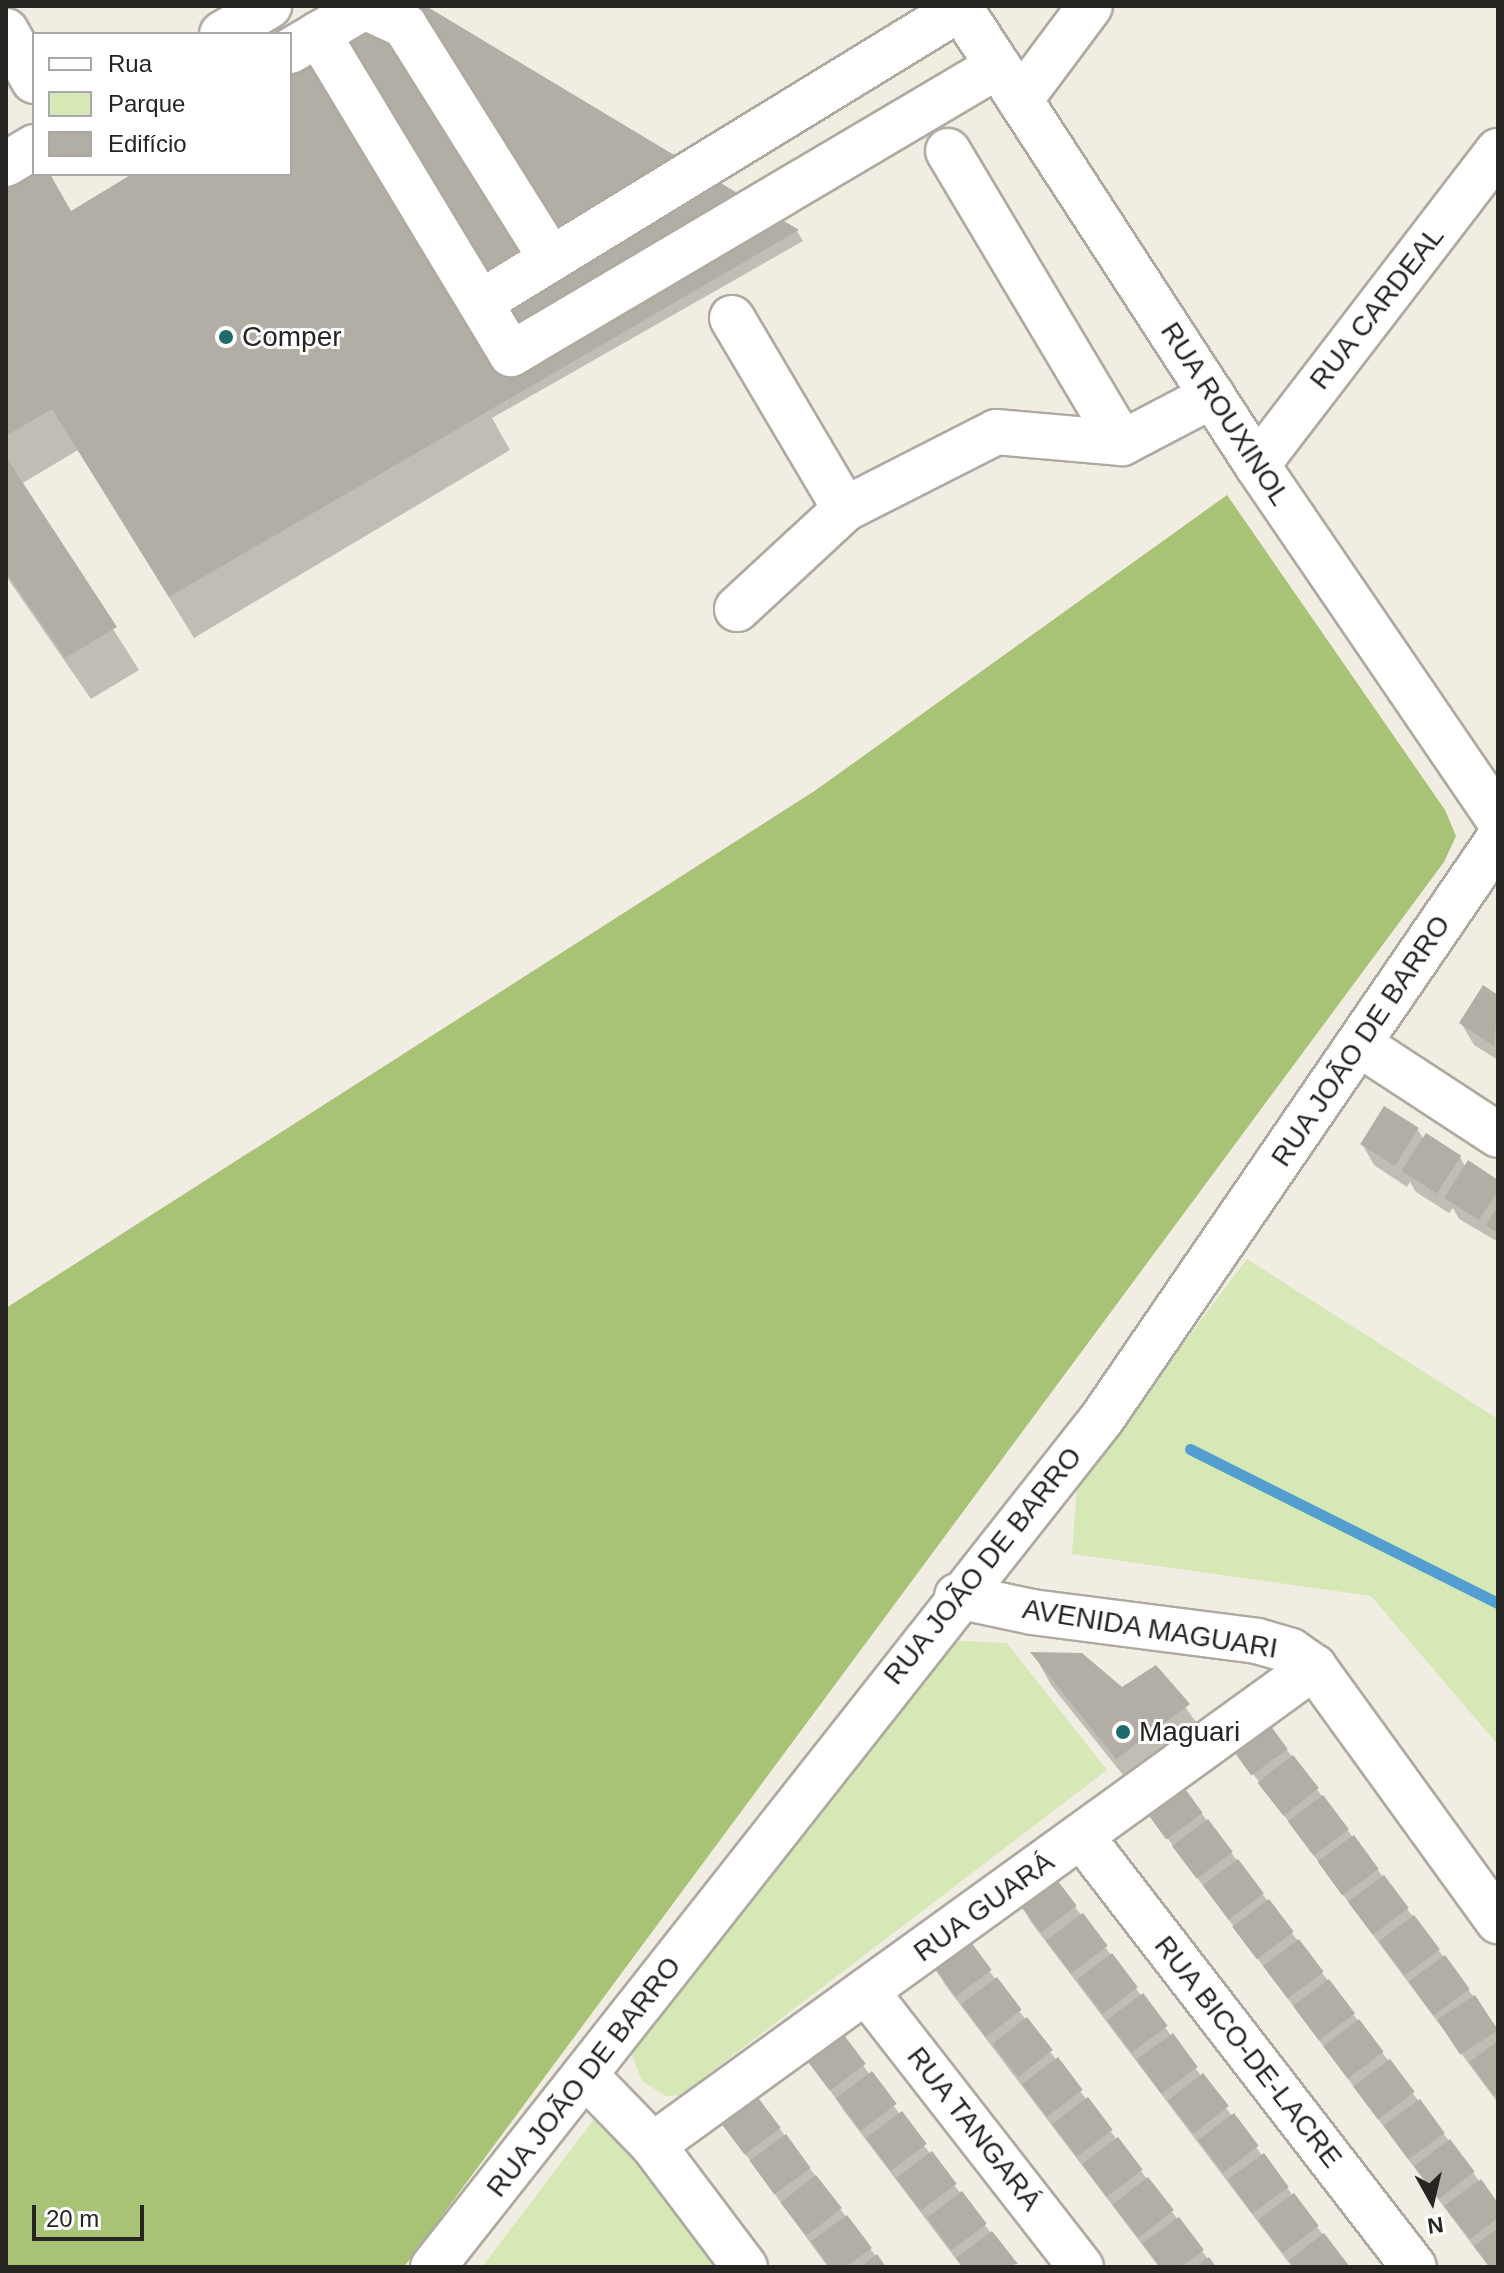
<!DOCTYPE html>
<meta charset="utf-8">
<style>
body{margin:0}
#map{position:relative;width:1504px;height:2273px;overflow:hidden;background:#f2ede3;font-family:Arial,sans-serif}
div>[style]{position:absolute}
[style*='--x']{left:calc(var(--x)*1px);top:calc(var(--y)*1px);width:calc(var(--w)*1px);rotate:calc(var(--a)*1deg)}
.green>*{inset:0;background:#d5e8b6}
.forest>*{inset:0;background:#a8c375}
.shadow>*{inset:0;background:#0003}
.stream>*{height:11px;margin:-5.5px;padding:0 5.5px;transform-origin:5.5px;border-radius:5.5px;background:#529ed1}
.building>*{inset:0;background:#b3aea5;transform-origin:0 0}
.roads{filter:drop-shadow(2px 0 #afaaa1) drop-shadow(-2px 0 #afaaa1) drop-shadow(0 2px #afaaa1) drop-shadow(0 -2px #afaaa1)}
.minor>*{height:44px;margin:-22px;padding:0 22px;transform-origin:22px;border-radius:22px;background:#fff}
.dots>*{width:22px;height:22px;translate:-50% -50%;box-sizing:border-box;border:4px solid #fff;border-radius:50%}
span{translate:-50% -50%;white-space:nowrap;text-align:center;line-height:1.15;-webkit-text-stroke:6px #fff;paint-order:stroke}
.street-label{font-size:28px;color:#272521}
.poi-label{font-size:28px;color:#272521}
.left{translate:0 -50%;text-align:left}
.frame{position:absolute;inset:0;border:8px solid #272521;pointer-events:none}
.legend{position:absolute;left:32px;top:32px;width:260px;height:144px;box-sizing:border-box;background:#fff;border:2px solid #a9a8a6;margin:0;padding:10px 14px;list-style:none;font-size:24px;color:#272521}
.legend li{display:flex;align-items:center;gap:16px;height:40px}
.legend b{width:40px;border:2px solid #a9a8a6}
.north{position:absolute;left:1392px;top:2161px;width:80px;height:80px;-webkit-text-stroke:6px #fff;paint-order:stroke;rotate:172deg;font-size:22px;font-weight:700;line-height:32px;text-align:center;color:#272521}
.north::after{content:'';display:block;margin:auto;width:28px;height:36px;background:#272521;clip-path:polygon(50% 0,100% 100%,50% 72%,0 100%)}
.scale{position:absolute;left:32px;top:2205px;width:112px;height:36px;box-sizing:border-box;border:4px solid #272521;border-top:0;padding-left:10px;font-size:24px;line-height:28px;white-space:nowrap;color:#272521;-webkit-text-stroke:6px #fff;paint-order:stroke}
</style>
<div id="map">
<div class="green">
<div style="clip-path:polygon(1247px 1259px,1498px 1419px,1498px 1745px,1371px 1596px,1072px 1554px,1077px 1485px)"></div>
<div style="clip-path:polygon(943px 1640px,1007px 1643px,1107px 1770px,681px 2095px,666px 2096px,642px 2081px,631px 2053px)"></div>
<div style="clip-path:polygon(601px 2110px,727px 2267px,482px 2267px)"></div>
</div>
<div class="forest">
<div style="clip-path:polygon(1227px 495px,1445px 810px,1456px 836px,1444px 862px,404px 2267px,6px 2267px,6px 1308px,816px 790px)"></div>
</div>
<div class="shadow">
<div style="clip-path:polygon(422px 6px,797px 231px,803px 241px,492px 418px,510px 450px,194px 638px,78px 450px,21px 484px,139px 670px,91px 699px,6px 576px,6px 186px,48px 174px,71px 214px,136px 174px,290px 174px,290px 76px)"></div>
<div style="clip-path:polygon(1484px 988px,1498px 997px,1498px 1060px,1474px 1045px,1461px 1023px)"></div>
<div style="clip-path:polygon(1418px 1130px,1424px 1140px,1460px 1157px,1466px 1168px,1498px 1182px,1498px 1242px,1459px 1219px,1453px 1208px,1449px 1213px,1416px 1192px,1410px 1182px,1407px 1187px,1374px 1165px,1362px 1144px)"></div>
<div style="clip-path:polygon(1034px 1654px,1122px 1689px,1156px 1667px,1207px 1737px,1135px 1790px,1051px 1685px)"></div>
<div style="clip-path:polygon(1230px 1743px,1287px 1750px,1498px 2029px,1498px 2103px)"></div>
<div style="clip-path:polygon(1144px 1807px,1202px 1814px,1208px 1822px,1498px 2206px,1498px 2267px,1489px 2267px)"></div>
<div style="clip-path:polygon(1052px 1876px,1202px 2077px,1348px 2267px,1292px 2267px,1267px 2234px,1031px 1922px,1019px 1900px)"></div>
<div style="clip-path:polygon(966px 1940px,1026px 2020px,1214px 2267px,1159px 2267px,946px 1986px,933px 1964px)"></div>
<div style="clip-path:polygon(841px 2034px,870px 2075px,1017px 2267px,962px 2267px,844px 2111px,808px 2058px)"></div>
<div style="clip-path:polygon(722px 2122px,780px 2129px,884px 2267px,828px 2267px)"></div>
</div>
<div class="stream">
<div style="--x:1190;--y:1449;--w:344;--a:26.6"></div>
</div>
<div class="building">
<div style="clip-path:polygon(388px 6px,426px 6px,799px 230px,169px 597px,52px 409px,6px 436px,6px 183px,34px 167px,34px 174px,50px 174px,71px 211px,132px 174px,290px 174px,290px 62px)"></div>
<div style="clip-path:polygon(6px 457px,117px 627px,65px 658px,6px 572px)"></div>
<div style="clip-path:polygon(1483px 985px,1498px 995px,1494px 1046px,1459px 1023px)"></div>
<div style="left:1384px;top:1106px;width:41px;height:45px;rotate:32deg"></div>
<div style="left:1426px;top:1133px;width:42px;height:45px;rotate:33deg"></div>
<div style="clip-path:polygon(1468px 1160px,1498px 1180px,1498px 1191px,1479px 1220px,1444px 1198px)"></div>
<div style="clip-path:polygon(1498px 1206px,1498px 1233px,1486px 1225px)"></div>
<div style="clip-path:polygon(1030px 1652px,1082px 1653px,1122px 1687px,1156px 1665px,1190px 1704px,1116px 1759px)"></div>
<div style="left:1263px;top:1715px;width:42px;height:45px;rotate:54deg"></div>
<div style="left:1293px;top:1755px;width:42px;height:45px;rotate:52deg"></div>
<div style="left:1178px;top:1779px;width:42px;height:45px;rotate:54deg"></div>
<div style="left:1323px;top:1795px;width:43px;height:44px;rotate:53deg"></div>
<div style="left:1208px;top:1819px;width:41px;height:45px;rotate:53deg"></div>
<div style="left:1354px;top:1835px;width:42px;height:45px;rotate:54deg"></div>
<div style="left:1238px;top:1859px;width:43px;height:44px;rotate:53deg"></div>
<div style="left:1052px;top:1873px;width:41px;height:45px;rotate:53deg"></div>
<div style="left:1384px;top:1875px;width:41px;height:45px;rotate:53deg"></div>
<div style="left:1269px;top:1899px;width:41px;height:46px;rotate:53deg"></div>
<div style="left:1083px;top:1913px;width:41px;height:46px;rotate:53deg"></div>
<div style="left:1414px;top:1915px;width:43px;height:44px;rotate:53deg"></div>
<div style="left:967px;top:1937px;width:41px;height:45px;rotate:53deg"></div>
<div style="left:1299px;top:1939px;width:41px;height:45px;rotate:53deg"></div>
<div style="left:1112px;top:1953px;width:43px;height:44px;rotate:53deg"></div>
<div style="left:1445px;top:1955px;width:42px;height:45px;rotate:54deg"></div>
<div style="left:997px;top:1977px;width:41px;height:45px;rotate:53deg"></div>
<div style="left:1329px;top:1979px;width:43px;height:45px;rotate:53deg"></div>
<div style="left:1143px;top:1993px;width:41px;height:45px;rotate:53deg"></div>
<div style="left:1475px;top:1995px;width:42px;height:45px;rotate:57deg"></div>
<div style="left:1027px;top:2017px;width:42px;height:44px;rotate:52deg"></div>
<div style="left:1359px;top:2019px;width:41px;height:45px;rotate:53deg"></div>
<div style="left:841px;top:2031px;width:41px;height:45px;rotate:53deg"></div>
<div style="left:1173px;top:2033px;width:42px;height:45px;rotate:54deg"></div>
<div style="clip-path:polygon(1498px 2041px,1498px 2093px,1494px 2096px,1469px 2062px)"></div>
<div style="left:1058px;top:2057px;width:41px;height:45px;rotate:53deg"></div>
<div style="left:1390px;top:2059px;width:41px;height:46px;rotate:53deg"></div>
<div style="left:872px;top:2071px;width:41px;height:45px;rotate:53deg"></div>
<div style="left:1203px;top:2073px;width:42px;height:45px;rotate:52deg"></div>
<div style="left:756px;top:2095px;width:41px;height:45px;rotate:53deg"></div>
<div style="left:1088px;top:2097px;width:41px;height:45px;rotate:53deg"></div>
<div style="left:1420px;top:2099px;width:42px;height:45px;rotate:54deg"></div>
<div style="left:902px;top:2111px;width:41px;height:45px;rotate:53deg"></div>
<div style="left:1234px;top:2113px;width:41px;height:45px;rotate:53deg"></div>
<div style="left:786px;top:2134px;width:42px;height:45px;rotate:54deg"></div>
<div style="left:1118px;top:2137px;width:41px;height:45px;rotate:53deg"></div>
<div style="left:1450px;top:2139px;width:41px;height:45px;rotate:53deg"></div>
<div style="left:932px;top:2151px;width:41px;height:45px;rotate:53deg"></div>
<div style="left:1264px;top:2153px;width:42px;height:45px;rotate:54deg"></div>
<div style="left:816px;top:2175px;width:42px;height:45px;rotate:52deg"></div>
<div style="left:1148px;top:2177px;width:42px;height:45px;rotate:52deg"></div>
<div style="clip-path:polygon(1481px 2179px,1498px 2203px,1498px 2218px,1470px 2239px,1444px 2206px)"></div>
<div style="left:962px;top:2191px;width:41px;height:44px;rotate:53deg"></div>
<div style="left:1294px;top:2193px;width:41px;height:45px;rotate:53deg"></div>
<div style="clip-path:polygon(847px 2215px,872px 2248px,846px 2267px,830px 2267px,811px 2241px)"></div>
<div style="clip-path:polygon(1179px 2217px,1204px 2250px,1181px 2267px,1160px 2267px,1142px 2243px)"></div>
<div style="clip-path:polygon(1498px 2228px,1498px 2267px,1490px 2267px,1474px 2246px)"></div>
<div style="clip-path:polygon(992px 2231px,1018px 2264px,963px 2267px,956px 2258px)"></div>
<div style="clip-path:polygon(1324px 2233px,1350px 2267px,1294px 2267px,1289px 2260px)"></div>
<div style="clip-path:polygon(877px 2254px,886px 2267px,860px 2267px)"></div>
<div style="clip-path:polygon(1209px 2257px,1216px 2267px,1195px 2267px)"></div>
</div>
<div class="roads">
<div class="minor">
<div style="--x:959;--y:6;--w:547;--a:57.01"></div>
<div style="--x:1257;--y:465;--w:427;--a:55.7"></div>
<div style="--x:6;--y:31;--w:57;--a:60.8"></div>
<div style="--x:222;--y:34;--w:55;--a:-30.8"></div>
<div style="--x:318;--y:34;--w:374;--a:58.9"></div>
<div style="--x:511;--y:354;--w:566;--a:-30.6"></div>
<div style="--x:290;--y:51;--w:79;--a:-30.5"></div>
<div style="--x:358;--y:11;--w:11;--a:-10"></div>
<div style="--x:369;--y:9;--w:40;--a:25"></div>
<div style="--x:405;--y:26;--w:275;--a:57.9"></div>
<div style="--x:1020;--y:100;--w:117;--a:-53.3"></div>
<div style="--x:948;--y:151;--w:340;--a:59.2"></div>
<div style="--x:6;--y:164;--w:33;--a:-31"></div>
<div style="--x:481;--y:302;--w:563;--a:-31.49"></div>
<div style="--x:732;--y:318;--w:222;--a:59.4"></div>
<div style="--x:1257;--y:465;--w:396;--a:-52.5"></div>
<div style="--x:737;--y:609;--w:147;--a:-42.8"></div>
<div style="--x:845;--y:509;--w:169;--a:-27"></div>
<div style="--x:996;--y:432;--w:126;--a:5"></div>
<div style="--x:1122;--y:443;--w:102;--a:-27.6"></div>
<div style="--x:1359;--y:1044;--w:166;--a:33.2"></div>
<div style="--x:957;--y:1596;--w:77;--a:12"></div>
<div style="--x:1032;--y:1612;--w:227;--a:7.3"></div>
<div style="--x:1257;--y:1641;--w:35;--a:16"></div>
<div style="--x:1291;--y:1651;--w:28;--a:35"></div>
<div style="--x:1314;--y:1667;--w:314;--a:54.1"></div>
<div style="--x:1082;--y:1837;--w:543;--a:52.33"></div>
<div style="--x:866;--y:1991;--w:350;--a:52.1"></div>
<div style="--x:587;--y:2077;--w:95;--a:45.9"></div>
<div style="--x:653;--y:2145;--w:153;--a:53"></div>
<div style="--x:653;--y:2145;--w:816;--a:-35.87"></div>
<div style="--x:433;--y:2267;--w:1082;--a:-51.75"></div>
<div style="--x:1103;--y:1417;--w:699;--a:-55.61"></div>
</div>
</div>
<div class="dots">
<div style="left:226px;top:337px;background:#1e6b6a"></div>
<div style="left:1123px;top:1732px;background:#1e6b6a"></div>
</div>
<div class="street-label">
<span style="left:1377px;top:308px;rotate:-52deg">RUA CARDEAL</span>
<span style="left:1225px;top:414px;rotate:57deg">RUA ROUXINOL</span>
<span style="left:1361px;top:1041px;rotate:-56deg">RUA JOÃO DE BARRO</span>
<span style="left:983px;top:1566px;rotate:-51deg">RUA JOÃO DE BARRO</span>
<span style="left:1150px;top:1629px;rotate:9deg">AVENIDA MAGUARI</span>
<span style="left:984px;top:1907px;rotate:-36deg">RUA GUARÁ</span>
<span style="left:1248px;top:2052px;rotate:52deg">RUA BICO-DE-LACRE</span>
<span style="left:584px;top:2077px;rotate:-52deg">RUA JOÃO DE BARRO</span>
<span style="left:974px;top:2129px;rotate:52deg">RUA TANGARÁ</span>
</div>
<div class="poi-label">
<span class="left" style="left:242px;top:337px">Comper</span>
<span class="left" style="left:1139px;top:1732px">Maguari</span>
</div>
<div class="frame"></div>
<ul class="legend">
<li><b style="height:10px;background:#fff"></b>Rua</li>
<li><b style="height:22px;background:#d5e8b6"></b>Parque</li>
<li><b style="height:22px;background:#b3aea5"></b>Edifício</li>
</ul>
<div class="north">N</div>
<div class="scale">20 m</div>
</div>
